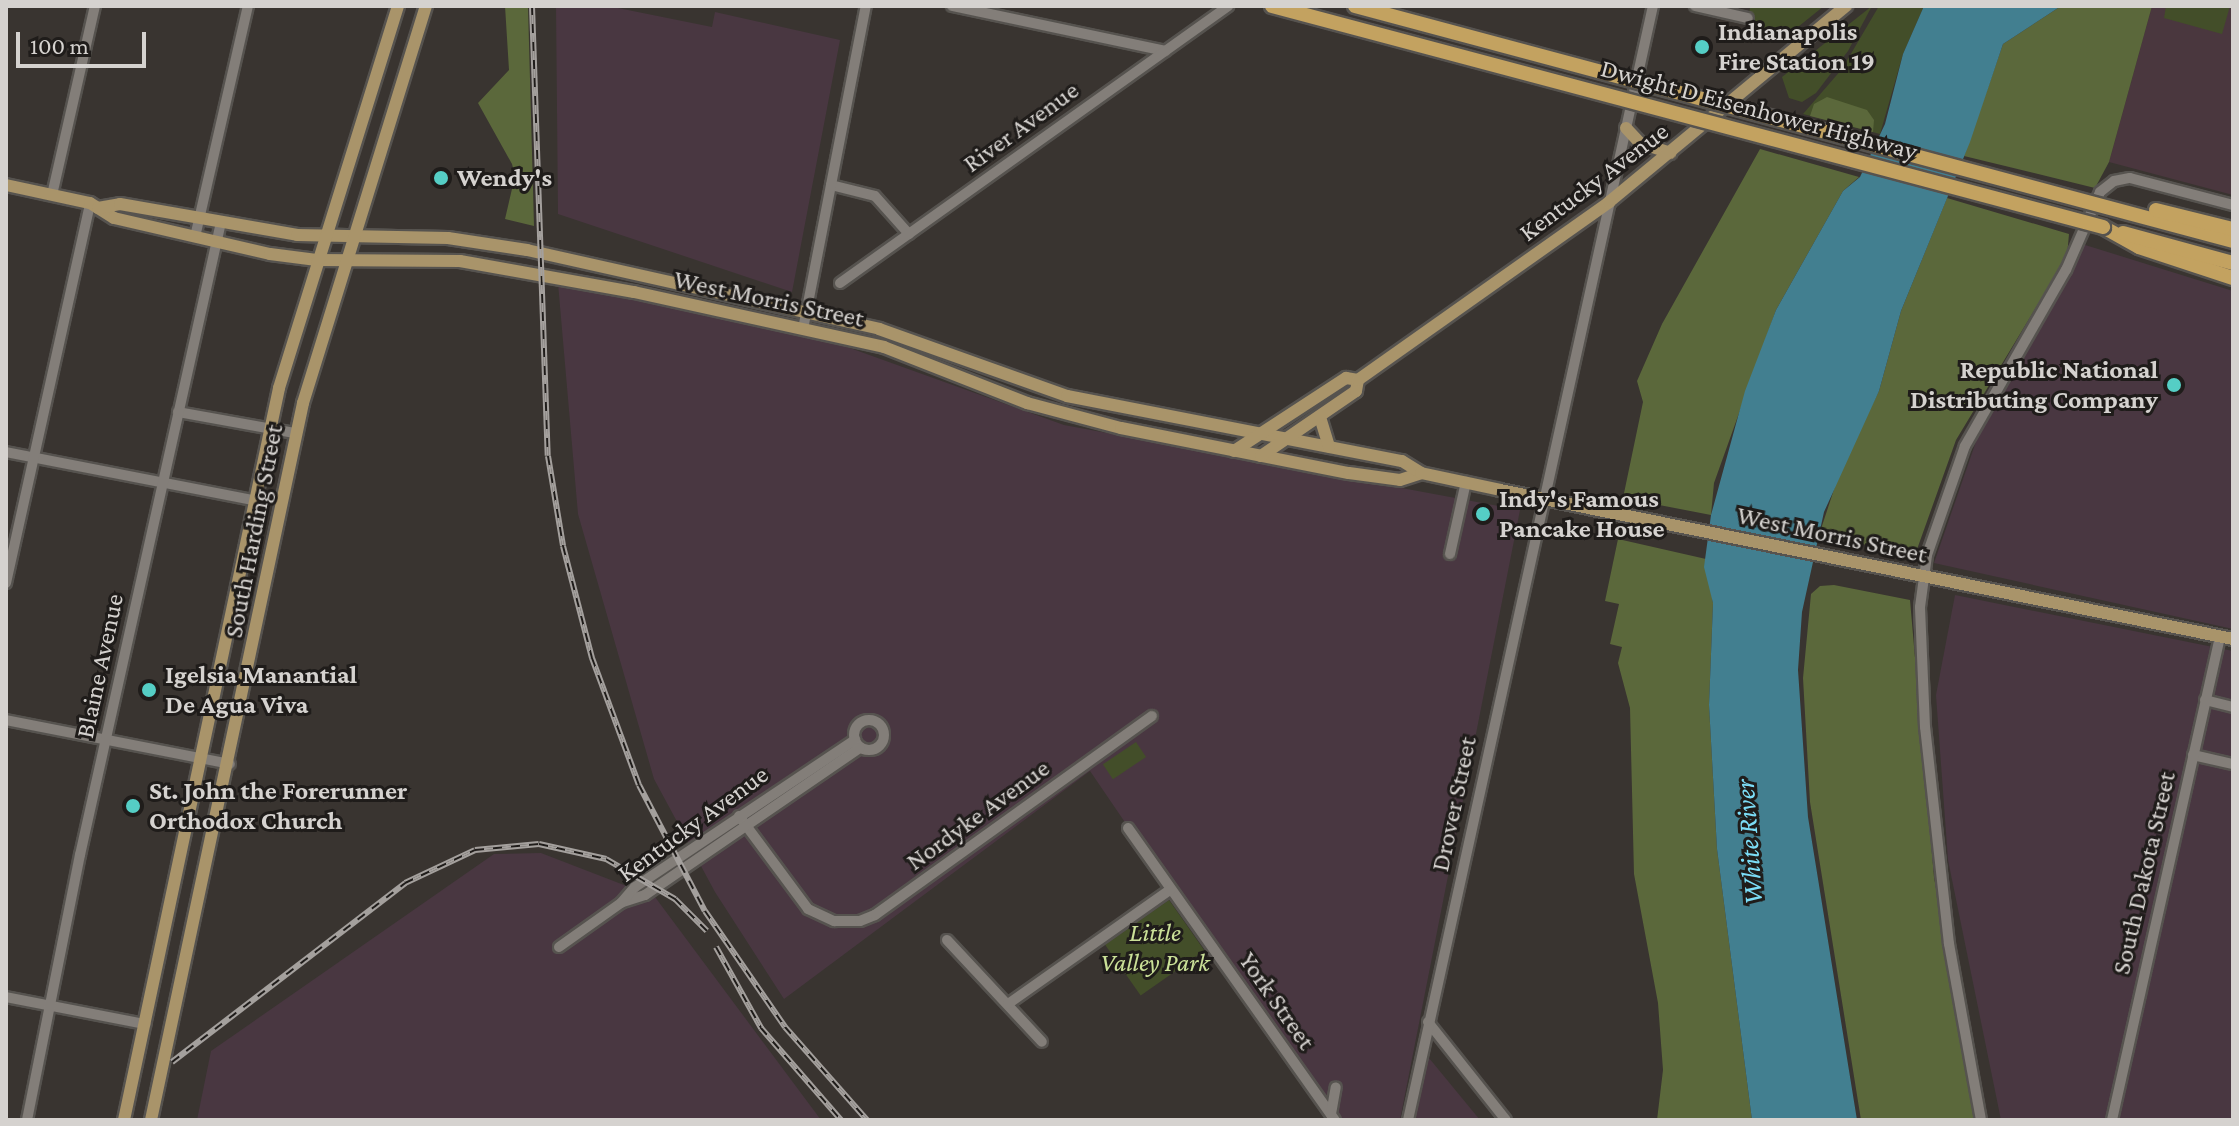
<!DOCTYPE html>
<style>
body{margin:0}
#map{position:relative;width:2239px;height:1126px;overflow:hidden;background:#393430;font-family:"Crimson Pro",serif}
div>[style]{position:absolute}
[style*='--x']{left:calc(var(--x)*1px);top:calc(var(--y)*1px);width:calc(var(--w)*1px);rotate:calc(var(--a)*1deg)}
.commercial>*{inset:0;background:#4a373e}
.industrial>*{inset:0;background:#493741}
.green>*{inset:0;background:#434e29;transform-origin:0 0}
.forest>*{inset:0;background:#5b683b}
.water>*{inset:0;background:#427f90}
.roads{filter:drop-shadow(2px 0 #56534f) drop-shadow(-2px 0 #56534f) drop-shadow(0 2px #56534f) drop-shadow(0 -2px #56534f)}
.minor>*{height:10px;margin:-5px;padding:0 5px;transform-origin:5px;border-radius:5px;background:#837e79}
.minor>.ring{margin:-5px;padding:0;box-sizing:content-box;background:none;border:10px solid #837e79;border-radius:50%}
.major>*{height:12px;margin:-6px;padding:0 6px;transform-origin:6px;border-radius:6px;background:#a9946a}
.highway>*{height:14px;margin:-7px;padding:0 7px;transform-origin:7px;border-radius:7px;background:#c3a260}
.rail>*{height:6px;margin-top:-3px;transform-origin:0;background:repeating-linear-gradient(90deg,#1f1c1a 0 9px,#a4a09d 0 18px);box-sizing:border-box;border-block:2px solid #a4a09d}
.bridges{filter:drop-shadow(2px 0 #56534f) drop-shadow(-2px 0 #56534f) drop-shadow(0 2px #56534f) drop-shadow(0 -2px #56534f)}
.highway-bridge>*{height:14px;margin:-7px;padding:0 7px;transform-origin:7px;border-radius:7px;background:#c3a260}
.dots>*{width:22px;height:22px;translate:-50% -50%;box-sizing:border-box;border:4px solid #1f1c1a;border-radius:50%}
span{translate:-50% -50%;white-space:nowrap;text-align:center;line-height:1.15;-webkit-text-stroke:6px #1f1c1a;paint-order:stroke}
.poi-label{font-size:26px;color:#d5d2cf;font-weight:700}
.left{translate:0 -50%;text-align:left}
.right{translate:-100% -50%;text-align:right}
.street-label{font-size:26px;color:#d5d2cf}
.park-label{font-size:26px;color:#cbe198;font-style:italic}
.water-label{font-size:28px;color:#7cddf7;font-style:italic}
.frame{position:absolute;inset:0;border:8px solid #d5d2cf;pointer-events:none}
.scale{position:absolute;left:16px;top:32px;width:130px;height:36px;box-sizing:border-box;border:4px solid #d5d2cf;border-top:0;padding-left:10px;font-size:24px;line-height:28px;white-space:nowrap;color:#d5d2cf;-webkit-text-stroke:6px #1f1c1a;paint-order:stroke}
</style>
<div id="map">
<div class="commercial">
<div style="clip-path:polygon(2152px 6px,2233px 6px,2233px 195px,2109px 162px)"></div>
</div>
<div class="industrial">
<div style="clip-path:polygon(556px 6px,608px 6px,712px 27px,715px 12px,840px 40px,792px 292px,558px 214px)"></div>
<div style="clip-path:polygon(2082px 244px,2233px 291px,2233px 629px,1934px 563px,1980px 430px)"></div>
<div style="clip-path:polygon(558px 283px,836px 343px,1064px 425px,1520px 510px,1400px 1120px,1328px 1120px,1090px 771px,784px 999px,715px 892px,654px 779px,578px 514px)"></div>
<div style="clip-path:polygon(1955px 595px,2233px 651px,2233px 1120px,2001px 1120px,1948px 860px,1936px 695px)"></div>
<div style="clip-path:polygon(541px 853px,655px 897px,821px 1120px,197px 1120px,211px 1051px,494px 854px)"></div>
<div style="clip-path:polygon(1429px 1058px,1480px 1120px,1415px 1120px)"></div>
</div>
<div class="green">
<div style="clip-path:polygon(1739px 6px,1824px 6px,1788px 35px,1746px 27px,1750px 8px)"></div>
<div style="clip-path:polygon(1872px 6px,1848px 51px,1816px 93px,1802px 102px,1789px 98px,1782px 77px)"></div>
<div style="clip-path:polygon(1879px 6px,1924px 6px,1903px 54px,1880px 134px,1803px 114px,1842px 69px)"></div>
<div style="clip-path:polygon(2166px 6px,2230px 6px,2222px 34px,2164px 18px)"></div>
<div style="left:1136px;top:742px;width:18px;height:40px;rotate:56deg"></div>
<div style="left:1169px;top:900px;width:62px;height:78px;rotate:55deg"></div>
</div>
<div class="forest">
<div style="clip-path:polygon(505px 6px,528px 6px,534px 226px,505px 219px,515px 176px,512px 164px,478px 103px,509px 70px)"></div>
<div style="clip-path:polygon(2061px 6px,2152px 6px,2109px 162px,2095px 188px,1964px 156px,2003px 44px)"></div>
<div style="clip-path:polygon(1827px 97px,1867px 110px,1874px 120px,1873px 132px,1810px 116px,1814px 104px)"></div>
<div style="clip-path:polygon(1760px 149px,1859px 177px,1843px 191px,1776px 310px,1714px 483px,1711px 515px,1623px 498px,1643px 402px,1637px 381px,1662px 324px)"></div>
<div style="clip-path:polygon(1947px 198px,2069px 234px,2067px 256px,1956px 440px,1915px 555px,1819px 535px,1843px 462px,1879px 391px,1901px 311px)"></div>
<div style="clip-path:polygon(1618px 539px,1706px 559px,1713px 603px,1709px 705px,1717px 849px,1752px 1120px,1657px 1120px,1663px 1070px,1658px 1003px,1634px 874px,1630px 708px,1618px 663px,1622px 647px,1610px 644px,1619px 604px,1605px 601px)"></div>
<div style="clip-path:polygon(1834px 585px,1910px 600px,1934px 877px,1976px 1120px,1861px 1120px,1810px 802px,1803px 678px,1811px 594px,1820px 586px)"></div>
</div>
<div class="water">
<div style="clip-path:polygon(1924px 6px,2061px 6px,2003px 44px,1970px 142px,1901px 311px,1879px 391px,1824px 512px,1802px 612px,1798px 670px,1808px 817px,1857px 1120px,1752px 1120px,1717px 849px,1709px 705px,1713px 603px,1704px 567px,1711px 515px,1745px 391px,1776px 310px,1843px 191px,1860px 177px,1885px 124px,1903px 54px)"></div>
</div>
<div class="roads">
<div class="minor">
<div style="--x:952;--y:6;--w:218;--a:11.9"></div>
<div style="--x:1695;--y:6;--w:54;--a:12.8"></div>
<div style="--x:831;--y:185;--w:45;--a:14"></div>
<div style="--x:875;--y:196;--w:51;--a:48.2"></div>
<div style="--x:52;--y:195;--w:194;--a:-77.2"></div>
<div style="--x:195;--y:237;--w:237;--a:-77.1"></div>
<div style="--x:840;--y:283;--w:477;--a:-35.5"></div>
<div style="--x:803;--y:329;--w:329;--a:-79"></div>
<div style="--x:178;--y:412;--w:119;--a:10.2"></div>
<div style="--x:6;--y:452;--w:252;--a:11"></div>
<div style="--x:1450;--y:554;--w:74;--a:-77.5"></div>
<div style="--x:6;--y:583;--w:389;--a:-77.5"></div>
<div style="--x:2205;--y:700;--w:29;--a:14"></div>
<div style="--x:6;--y:720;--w:228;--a:11.1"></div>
<div class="ring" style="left:854px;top:720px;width:20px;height:20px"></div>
<div style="--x:2193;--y:755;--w:41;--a:12.7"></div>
<div style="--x:739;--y:816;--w:116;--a:53.4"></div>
<div style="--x:808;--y:909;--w:29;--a:25"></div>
<div style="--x:834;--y:921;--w:26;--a:0"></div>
<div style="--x:860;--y:921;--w:16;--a:-22"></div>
<div style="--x:875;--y:915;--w:341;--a:-35.7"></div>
<div style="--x:1128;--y:828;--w:358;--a:54.7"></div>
<div style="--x:623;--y:902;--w:23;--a:-18"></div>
<div style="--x:645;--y:895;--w:260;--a:-34.4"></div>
<div style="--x:947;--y:940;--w:139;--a:47"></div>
<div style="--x:559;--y:947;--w:76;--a:-35.4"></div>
<div style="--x:621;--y:903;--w:21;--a:-49"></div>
<div style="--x:635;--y:887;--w:265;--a:-33.8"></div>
<div style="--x:6;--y:997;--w:142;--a:11"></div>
<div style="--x:1008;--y:1004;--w:199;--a:-35.2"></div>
<div style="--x:1428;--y:1022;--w:125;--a:51.5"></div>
<div style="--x:1331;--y:1114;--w:27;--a:-80"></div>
<div style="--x:27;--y:1120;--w:270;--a:-78.7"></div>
<div style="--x:80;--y:855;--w:649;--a:-77.44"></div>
<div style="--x:1408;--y:1120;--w:1141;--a:-77.6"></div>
<div style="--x:1981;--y:1120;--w:179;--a:-100.3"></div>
<div style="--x:1949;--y:944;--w:218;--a:-96.3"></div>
<div style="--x:1925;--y:727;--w:120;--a:-92.4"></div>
<div style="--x:1920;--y:607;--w:52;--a:-82.3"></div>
<div style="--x:1927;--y:555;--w:115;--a:-70.8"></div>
<div style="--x:1965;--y:446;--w:203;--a:-60.2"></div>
<div style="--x:2066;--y:270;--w:85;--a:-66.4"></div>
<div style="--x:2100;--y:192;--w:18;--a:-38"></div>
<div style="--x:2114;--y:181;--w:16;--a:-11"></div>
<div style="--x:2130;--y:178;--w:106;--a:14.7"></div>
<div style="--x:2112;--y:1120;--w:496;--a:-77.4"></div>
</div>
<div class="major">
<div style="--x:1626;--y:128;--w:21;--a:47"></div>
<div style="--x:1640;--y:143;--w:32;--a:18"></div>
<div style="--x:6;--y:185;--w:86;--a:12.1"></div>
<div style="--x:90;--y:203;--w:28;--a:32"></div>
<div style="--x:114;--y:218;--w:160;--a:13"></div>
<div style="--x:270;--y:254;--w:47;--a:7.3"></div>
<div style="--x:317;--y:260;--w:143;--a:0.4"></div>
<div style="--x:460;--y:261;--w:177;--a:10.1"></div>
<div style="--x:634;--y:292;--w:256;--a:12.4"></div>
<div style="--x:884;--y:347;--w:154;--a:21.4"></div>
<div style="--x:1027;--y:403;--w:97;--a:14.9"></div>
<div style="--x:1121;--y:428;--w:232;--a:11.2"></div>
<div style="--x:1349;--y:473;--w:51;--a:7.8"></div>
<div style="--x:1400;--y:480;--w:22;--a:-18"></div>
<div style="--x:98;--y:208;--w:22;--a:-10"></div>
<div style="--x:120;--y:204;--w:180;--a:9.9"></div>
<div style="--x:297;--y:235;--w:151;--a:1.1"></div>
<div style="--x:448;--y:238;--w:80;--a:8.6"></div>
<div style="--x:527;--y:250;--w:361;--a:12.6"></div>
<div style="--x:879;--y:329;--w:200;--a:19.6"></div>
<div style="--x:1067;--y:396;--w:341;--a:11"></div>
<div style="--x:1402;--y:461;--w:22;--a:32"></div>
<div style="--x:1421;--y:473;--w:81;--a:12.1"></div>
<div style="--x:1500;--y:490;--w:748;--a:11.49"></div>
<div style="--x:1320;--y:417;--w:31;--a:73"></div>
<div style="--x:1234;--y:451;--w:134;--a:-33.1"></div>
<div style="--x:1346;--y:378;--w:12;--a:9"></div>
<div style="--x:1261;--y:456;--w:115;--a:-34.4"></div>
<div style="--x:1356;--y:391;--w:11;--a:-80"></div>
<div style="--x:1358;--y:380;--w:308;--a:-35.3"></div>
<div style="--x:1609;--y:202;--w:308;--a:-39.6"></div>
<div style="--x:124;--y:1120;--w:748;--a:-78.04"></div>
<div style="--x:279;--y:388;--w:400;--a:-72.7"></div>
<div style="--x:151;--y:1120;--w:733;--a:-78.03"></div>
<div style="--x:303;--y:403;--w:416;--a:-72.8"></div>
</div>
<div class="highway">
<div style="--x:2103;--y:227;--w:41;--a:29.1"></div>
<div style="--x:2139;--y:247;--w:99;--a:18.3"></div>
<div style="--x:2123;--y:233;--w:114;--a:15.3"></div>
</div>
</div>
<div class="rail">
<div style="--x:532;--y:6;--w:450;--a:88"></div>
<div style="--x:548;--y:456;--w:91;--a:80.5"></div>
<div style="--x:563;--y:546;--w:116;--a:75.5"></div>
<div style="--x:592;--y:658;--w:135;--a:69.7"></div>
<div style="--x:639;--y:785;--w:142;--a:62.4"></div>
<div style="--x:705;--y:911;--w:141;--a:55.4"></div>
<div style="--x:785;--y:1027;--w:124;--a:48.6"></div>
<div style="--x:716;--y:947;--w:93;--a:60.9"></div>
<div style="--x:761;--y:1028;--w:122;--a:49"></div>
<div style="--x:172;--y:1062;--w:294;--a:-37.5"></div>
<div style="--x:405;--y:883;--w:77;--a:-25.2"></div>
<div style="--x:475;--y:850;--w:64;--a:-5.4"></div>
<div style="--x:539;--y:844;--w:69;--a:12.6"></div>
<div style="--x:606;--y:859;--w:80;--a:30.1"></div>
<div style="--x:675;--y:899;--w:45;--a:45"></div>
</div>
<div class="bridges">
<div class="highway-bridge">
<div style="--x:1272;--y:6;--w:860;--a:14.89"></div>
<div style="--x:1355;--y:6;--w:909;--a:14.98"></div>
<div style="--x:2156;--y:210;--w:79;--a:13.9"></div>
</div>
</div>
<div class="dots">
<div style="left:1702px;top:47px;background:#55cec5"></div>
<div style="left:441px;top:178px;background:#55cec5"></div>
<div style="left:2174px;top:385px;background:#55cec5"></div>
<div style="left:1483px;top:514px;background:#55cec5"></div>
<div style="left:149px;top:690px;background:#55cec5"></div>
<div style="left:133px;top:806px;background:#55cec5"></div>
</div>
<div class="poi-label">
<span class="left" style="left:1718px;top:47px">Indianapolis<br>Fire Station 19</span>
<span class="left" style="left:457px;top:178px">Wendy's</span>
<span class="right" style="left:2158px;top:385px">Republic National<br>Distributing Company</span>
<span class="left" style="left:1499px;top:514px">Indy's Famous<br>Pancake House</span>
<span class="left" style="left:165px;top:690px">Igelsia Manantial<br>De Agua Viva</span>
<span class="left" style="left:149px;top:806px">St. John the Forerunner<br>Orthodox Church</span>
</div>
<div class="street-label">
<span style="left:1759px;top:110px;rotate:15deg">Dwight D Eisenhower Highway</span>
<span style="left:1021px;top:127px;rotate:-36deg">River Avenue</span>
<span style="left:1594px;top:182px;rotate:-37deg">Kentucky Avenue</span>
<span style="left:769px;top:299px;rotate:12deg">West Morris Street</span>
<span style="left:254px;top:531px;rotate:-79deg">South Harding Street</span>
<span style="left:1832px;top:535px;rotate:12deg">West Morris Street</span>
<span style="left:100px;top:666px;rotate:-78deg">Blaine Avenue</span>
<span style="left:1454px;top:804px;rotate:-78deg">Drover Street</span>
<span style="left:978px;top:815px;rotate:-36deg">Nordyke Avenue</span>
<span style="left:693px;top:824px;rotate:-36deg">Kentucky Avenue</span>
<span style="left:2144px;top:873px;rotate:-77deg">South Dakota Street</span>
<span style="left:1277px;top:1001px;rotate:55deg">York Street</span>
</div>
<div class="park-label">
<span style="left:1155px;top:948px">Little<br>Valley Park</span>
</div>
<div class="water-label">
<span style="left:1749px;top:842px;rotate:-94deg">White River</span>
</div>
<div class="frame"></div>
<div class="scale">100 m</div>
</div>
